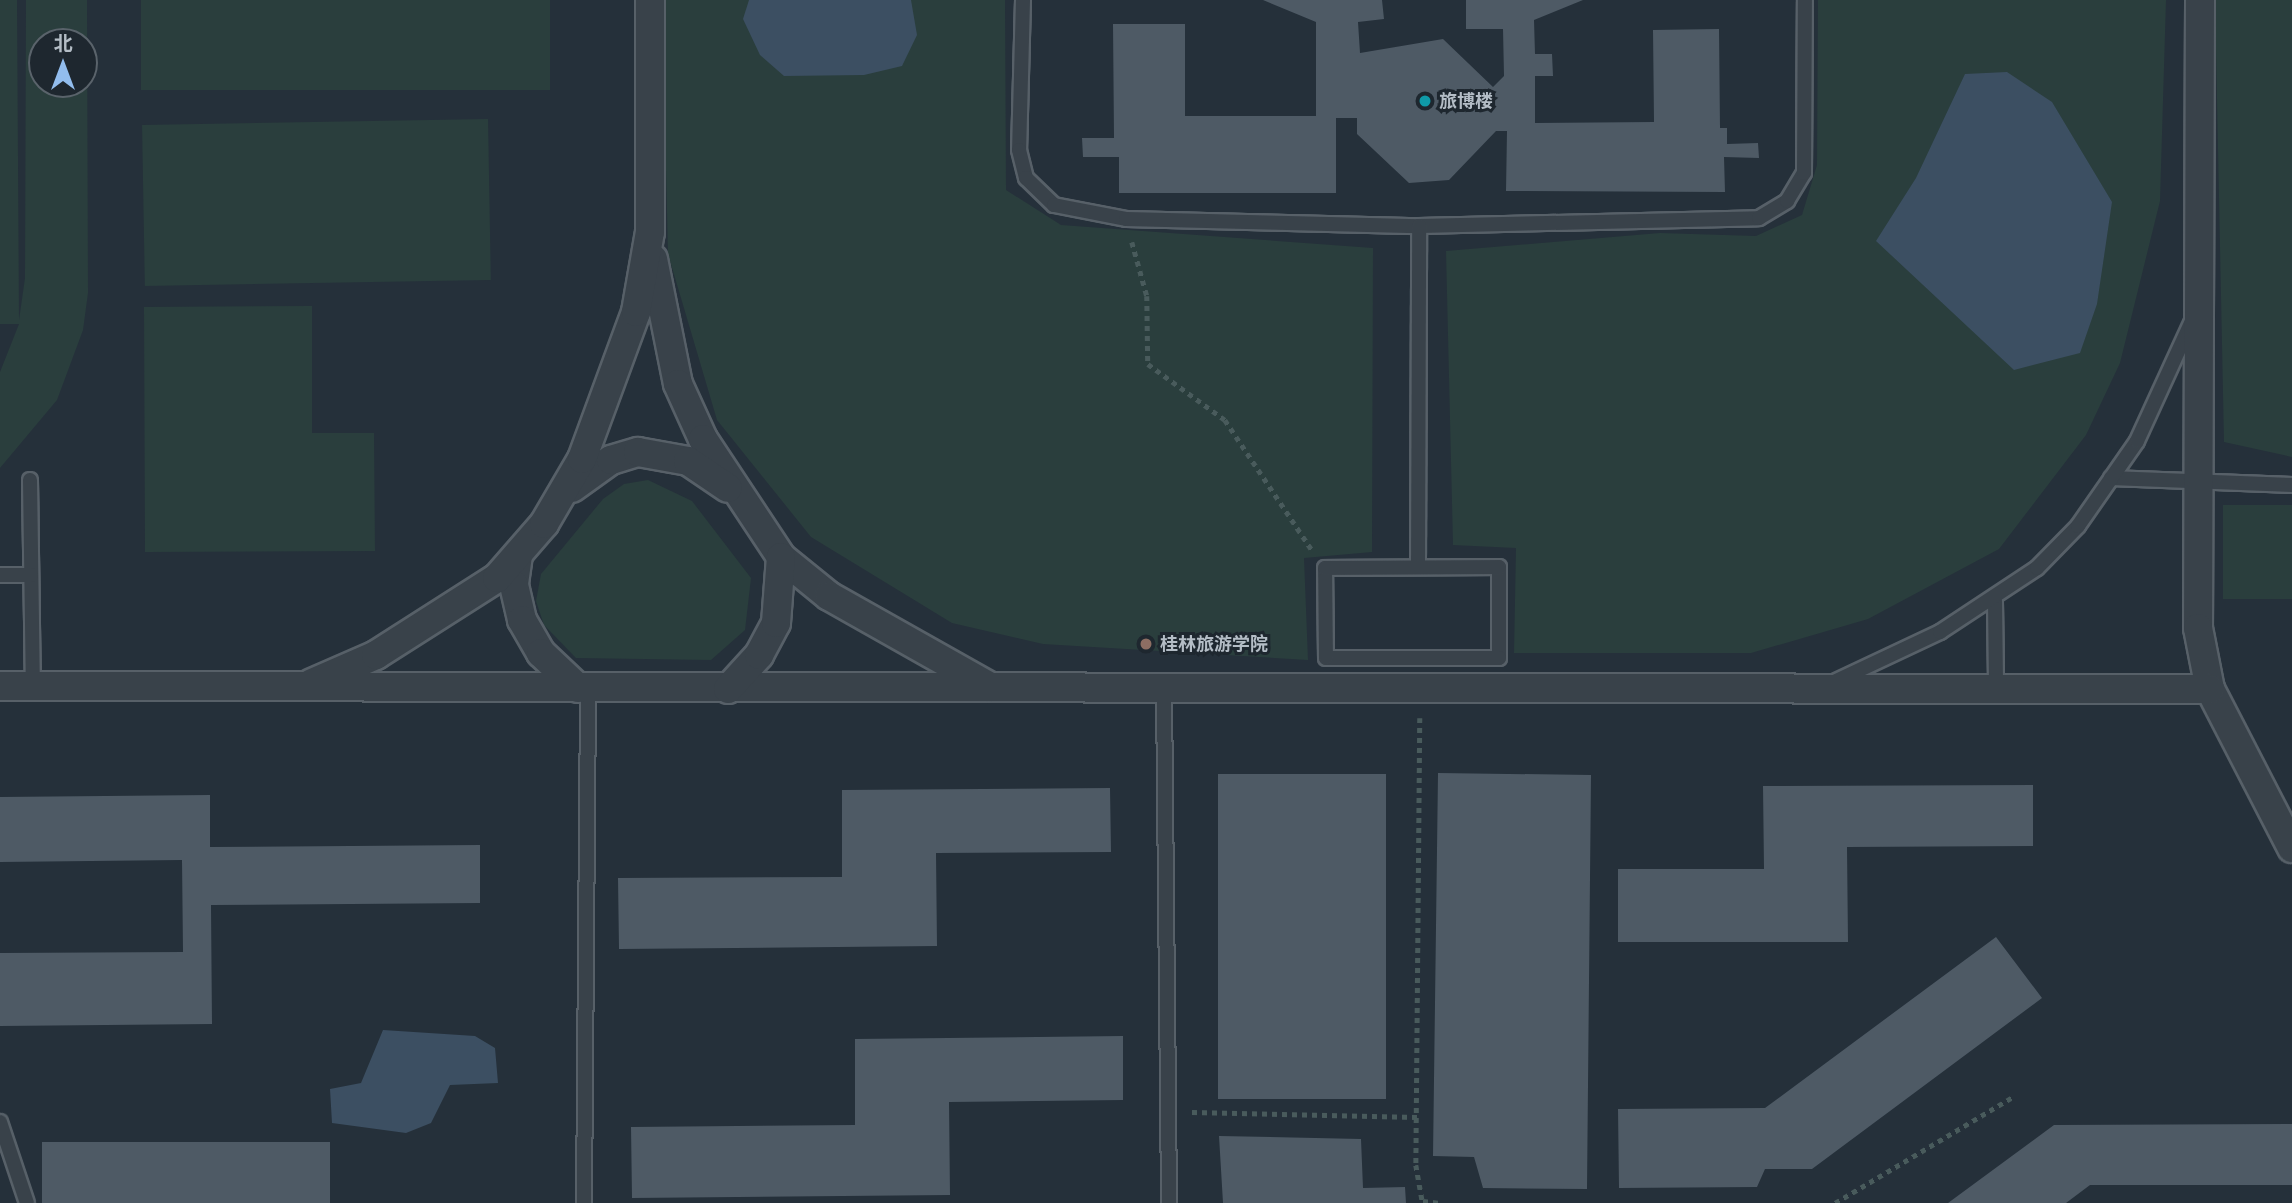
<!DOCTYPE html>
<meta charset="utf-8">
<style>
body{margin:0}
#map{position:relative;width:2292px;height:1203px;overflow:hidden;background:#25303a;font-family:Signika,"Noto Sans SC",sans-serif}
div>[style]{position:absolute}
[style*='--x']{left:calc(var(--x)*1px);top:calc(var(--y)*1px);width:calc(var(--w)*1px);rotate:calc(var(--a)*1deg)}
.green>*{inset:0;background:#2a3e3d;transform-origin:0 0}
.water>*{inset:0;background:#3c4f62}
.building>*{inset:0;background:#4e5a65;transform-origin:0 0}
.path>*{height:4.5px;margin-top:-2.25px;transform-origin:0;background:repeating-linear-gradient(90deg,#495b5c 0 5px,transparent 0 10px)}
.roads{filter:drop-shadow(2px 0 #576068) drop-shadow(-2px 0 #576068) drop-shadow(0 2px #576068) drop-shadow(0 -2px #576068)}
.lane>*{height:14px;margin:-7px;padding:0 7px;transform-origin:7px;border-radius:7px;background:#39424a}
.street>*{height:28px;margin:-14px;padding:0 14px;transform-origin:14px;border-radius:14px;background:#39424a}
.dots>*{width:19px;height:19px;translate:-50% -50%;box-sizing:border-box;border:4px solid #1e272f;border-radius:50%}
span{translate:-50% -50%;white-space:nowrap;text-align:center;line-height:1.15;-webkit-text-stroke:6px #1e272f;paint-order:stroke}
.poi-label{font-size:18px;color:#b4bdc6;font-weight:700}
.left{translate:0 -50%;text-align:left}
.north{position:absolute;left:28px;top:28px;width:70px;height:70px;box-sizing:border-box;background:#1e272f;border:2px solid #5a636b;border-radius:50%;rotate:0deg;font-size:19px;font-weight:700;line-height:28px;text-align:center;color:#b4bdc6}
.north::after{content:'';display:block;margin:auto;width:24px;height:32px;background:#92bdee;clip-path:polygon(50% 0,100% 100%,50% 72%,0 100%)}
</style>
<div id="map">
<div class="green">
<div style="clip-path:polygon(evenodd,0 0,17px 0,19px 320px,25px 278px,26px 0,87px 0,88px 293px,83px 330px,57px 400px,0 468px,0 372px,19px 324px,0 324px,0 0,42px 42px,84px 42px,84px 84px,42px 84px,42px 42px)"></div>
<div style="left:141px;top:0;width:409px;height:90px"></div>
<div style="clip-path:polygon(662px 0,1005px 0,1006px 190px,1061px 225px,1373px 248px,1372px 552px,1304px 558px,1308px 660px,1043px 644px,952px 623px,811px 537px,717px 420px,668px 254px)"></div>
<div style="clip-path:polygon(1818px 0,2166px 0,2160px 201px,2120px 363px,2086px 435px,1999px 549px,1868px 619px,1751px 653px,1514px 653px,1516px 548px,1453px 545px,1446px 251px,1660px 233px,1756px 236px,1802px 215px,1817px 165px)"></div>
<div style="clip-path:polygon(2215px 0,2292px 0,2292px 457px,2224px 442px)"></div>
<div style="left:488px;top:119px;width:161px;height:346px;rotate:89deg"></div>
<div style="clip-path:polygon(312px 306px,312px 433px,374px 433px,375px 551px,145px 552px,144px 307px)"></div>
<div style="clip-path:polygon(648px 480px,692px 501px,751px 578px,745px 630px,711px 660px,576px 658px,544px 625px,536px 601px,541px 574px,603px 499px,624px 484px)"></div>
<div style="left:2292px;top:505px;width:94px;height:69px;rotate:90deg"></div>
</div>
<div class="water">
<div style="clip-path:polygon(749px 0,911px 0,917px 35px,902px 66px,864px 75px,784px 76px,760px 55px,743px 19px)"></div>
<div style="clip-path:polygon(2007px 72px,2052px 102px,2112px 202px,2097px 304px,2080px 353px,2014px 370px,1876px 241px,1916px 178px,1965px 74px)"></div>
<div style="clip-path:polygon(383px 1030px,475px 1036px,495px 1048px,498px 1083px,450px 1085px,431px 1123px,406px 1133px,332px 1123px,330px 1089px,361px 1083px)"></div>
</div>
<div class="building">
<div style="clip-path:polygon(1263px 0,1382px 0,1384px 19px,1358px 22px,1360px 53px,1443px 39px,1493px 87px,1504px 76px,1503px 29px,1466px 29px,1466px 0,1583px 0,1534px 20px,1535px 54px,1552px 54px,1553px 76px,1535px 76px,1535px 123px,1654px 122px,1653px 30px,1719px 29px,1720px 128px,1727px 128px,1727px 144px,1758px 143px,1759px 158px,1724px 157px,1725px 192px,1506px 191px,1507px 131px,1496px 131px,1449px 180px,1409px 183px,1357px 134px,1357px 118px,1336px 118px,1336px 193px,1119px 193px,1119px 157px,1083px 157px,1082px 138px,1114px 138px,1113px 24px,1185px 24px,1185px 116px,1316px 116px,1316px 22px)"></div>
<div style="clip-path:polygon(1438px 773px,1591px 775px,1587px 1189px,1483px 1188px,1474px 1157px,1433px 1156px)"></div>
<div style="left:1218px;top:774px;width:168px;height:325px"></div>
<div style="clip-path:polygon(2033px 785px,2033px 846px,1847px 847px,1848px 942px,1618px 942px,1618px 869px,1764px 869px,1763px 786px)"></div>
<div style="clip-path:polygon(1110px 788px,1111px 852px,936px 853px,937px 946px,619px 949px,618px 878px,842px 877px,842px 790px)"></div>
<div style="clip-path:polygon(210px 795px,210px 847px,480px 845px,480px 903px,211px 905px,212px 1024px,0 1026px,0 953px,183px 952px,182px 860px,0 862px,0 797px)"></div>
<div style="clip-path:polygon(1996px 937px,2042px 998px,1812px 1169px,1765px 1169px,1757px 1187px,1619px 1188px,1618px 1109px,1765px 1108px)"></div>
<div style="clip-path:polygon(1123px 1036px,1123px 1100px,949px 1102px,950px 1195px,632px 1198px,631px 1127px,855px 1125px,855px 1039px)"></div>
<div style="clip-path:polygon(2292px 1124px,2292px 1185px,2090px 1185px,2066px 1203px,1948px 1203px,2054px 1125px)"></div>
<div style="clip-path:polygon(1219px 1136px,1361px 1139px,1363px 1188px,1405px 1187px,1406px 1203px,1223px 1203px)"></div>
<div style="left:330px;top:1142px;width:61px;height:288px;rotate:90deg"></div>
</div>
<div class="path">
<div style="--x:1132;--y:242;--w:56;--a:74.5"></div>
<div style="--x:1147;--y:296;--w:68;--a:89.2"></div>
<div style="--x:1148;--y:364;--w:95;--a:36"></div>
<div style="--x:1225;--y:420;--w:156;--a:56.2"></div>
<div style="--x:1420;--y:718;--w:447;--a:90.5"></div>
<div style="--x:1416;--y:1165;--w:39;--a:80"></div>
<div style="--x:1192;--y:1112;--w:225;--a:1.3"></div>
<div style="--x:1423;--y:1201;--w:17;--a:7"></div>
<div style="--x:1835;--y:1203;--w:207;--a:-30.8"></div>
</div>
<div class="roads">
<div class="lane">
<div style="--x:1023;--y:0;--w:150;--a:91.5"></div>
<div style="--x:1019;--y:150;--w:29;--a:76"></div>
<div style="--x:1026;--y:178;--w:39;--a:44"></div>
<div style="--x:1054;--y:205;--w:73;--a:11"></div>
<div style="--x:1126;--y:219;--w:293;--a:1.4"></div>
<div style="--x:1419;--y:226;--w:340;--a:-1.3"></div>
<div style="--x:1759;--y:218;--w:33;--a:-31"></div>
<div style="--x:1787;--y:201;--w:33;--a:-59"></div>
<div style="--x:1804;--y:173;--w:173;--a:-89.7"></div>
<div style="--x:2111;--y:478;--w:181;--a:2.2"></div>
<div style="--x:30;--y:480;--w:207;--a:89.2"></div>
<div style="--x:1418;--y:567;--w:341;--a:-89.8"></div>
<div style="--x:1499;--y:567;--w:91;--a:90"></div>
<div style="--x:1499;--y:658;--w:173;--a:180"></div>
<div style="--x:1326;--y:658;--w:90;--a:-90.6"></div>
<div style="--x:1325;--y:568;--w:174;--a:-0.3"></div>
<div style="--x:0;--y:575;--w:31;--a:0"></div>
<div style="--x:1995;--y:601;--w:88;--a:89.3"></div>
<div style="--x:1836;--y:681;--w:115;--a:-25.2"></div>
<div style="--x:1940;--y:632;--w:116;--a:-33.4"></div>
<div style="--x:2037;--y:568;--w:59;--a:-45.7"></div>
<div style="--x:2078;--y:526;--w:103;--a:-55.2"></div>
<div style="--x:2137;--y:441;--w:132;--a:-65.4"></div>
<div style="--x:1164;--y:689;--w:514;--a:89.44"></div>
<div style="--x:0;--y:1122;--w:85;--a:71.6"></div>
<div style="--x:584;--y:1203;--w:515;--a:-89.55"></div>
</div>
<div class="street">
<div style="--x:2200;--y:0;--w:628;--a:90.18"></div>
<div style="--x:2198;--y:628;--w:62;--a:78.9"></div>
<div style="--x:2210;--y:689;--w:179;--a:62.7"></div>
<div style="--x:653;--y:259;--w:127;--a:78.7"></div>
<div style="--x:678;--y:384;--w:60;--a:65.6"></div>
<div style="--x:703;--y:439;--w:141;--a:56.5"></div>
<div style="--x:781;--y:557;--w:62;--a:39.1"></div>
<div style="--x:829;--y:596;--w:184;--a:29.4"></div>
<div style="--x:572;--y:488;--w:48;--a:-35.7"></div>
<div style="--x:611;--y:460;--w:28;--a:-17"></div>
<div style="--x:638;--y:452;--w:51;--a:10.2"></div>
<div style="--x:688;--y:461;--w:48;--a:34"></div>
<div style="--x:518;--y:555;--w:30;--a:98"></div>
<div style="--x:514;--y:585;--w:36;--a:77"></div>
<div style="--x:522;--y:620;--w:38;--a:60"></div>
<div style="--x:541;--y:653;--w:51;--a:43.4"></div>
<div style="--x:312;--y:683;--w:70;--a:-23.6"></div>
<div style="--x:376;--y:655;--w:143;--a:-32.5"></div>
<div style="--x:497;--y:578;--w:72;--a:-49"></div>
<div style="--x:544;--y:524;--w:75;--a:-59.7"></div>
<div style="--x:582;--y:459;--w:157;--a:-69.8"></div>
<div style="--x:636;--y:312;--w:81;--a:-80.1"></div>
<div style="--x:650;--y:232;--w:232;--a:-90"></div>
<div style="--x:0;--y:686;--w:2210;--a:0.08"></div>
<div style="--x:728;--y:689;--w:46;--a:-47.6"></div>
<div style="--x:759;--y:655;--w:36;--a:-62"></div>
<div style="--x:776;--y:623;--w:66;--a:-85.7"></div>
</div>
</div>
<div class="dots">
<div style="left:1425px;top:101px;background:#0f9aa8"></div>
<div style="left:1146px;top:644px;background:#8d6e63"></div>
</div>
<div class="poi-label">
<span class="left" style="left:1439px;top:101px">旅博楼</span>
<span class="left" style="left:1160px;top:644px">桂林旅游学院</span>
</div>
<div class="north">北</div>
</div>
